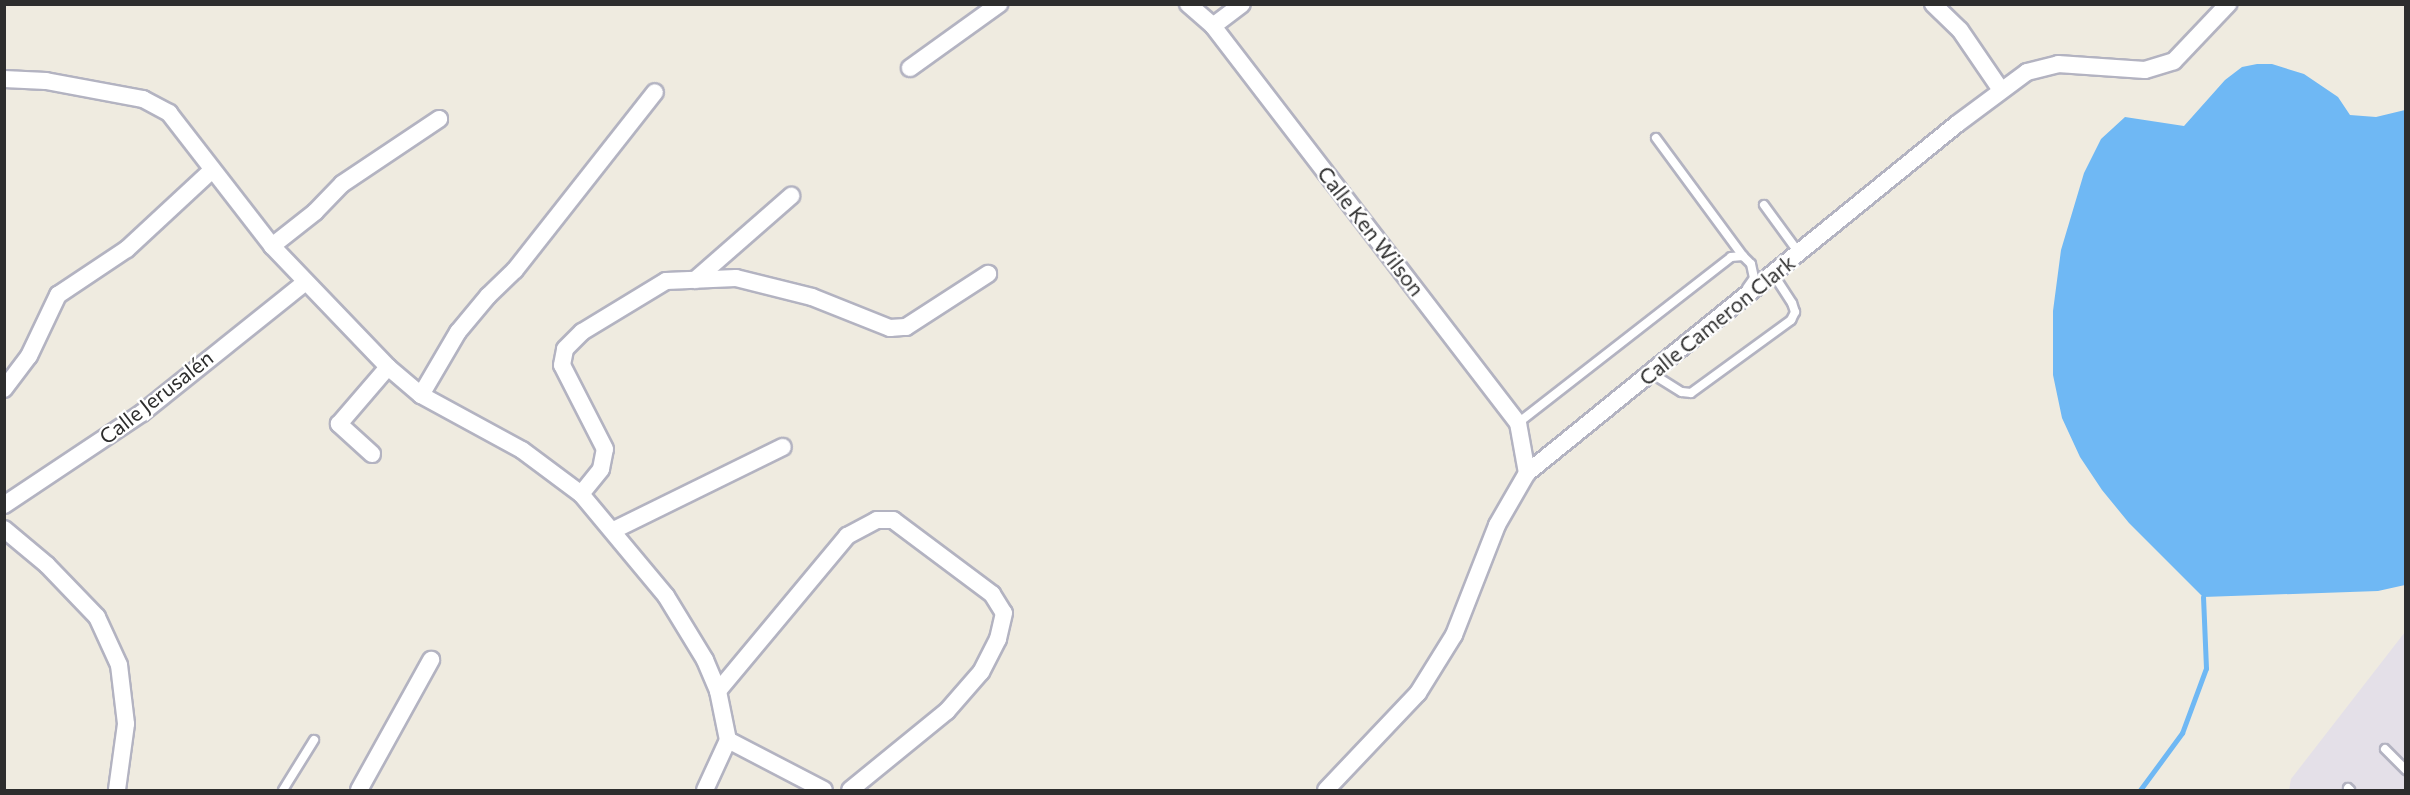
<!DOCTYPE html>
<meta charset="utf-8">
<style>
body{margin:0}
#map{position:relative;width:2410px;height:795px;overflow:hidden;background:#efebe0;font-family:Commissioner,sans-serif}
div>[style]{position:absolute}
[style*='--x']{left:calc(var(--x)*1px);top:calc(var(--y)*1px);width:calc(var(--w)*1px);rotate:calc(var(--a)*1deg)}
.industrial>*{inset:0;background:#e4e0e8}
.water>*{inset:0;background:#6fb8f4}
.stream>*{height:5px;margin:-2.5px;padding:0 2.5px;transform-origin:2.5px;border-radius:2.5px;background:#6fb8f4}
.roads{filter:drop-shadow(2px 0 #b3b3c1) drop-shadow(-2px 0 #b3b3c1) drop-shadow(0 2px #b3b3c1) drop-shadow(0 -2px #b3b3c1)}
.lane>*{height:8px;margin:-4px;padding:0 4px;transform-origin:4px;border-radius:4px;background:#fff}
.street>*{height:16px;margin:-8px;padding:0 8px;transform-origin:8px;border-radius:8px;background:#fff}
span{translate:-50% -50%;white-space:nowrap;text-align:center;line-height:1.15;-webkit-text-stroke:4.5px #fff;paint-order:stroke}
.street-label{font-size:21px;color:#2d2d2d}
.frame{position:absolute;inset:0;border:6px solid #2d2d2d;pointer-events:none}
</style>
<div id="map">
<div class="industrial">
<div style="clip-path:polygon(2405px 632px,2405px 790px,2289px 790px,2291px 779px)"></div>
</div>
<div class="water">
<div style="clip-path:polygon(2257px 64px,2272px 64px,2304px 74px,2338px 97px,2350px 115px,2376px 117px,2405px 110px,2405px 585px,2378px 591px,2203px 597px,2129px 523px,2102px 490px,2080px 457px,2062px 418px,2053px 375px,2053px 311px,2061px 250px,2084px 173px,2101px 139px,2125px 117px,2184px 126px,2225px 80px,2242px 67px)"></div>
</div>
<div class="stream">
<div style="--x:2140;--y:790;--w:71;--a:-53.6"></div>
<div style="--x:2182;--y:733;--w:69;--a:-69.7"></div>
<div style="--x:2206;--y:668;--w:71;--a:-92.4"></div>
</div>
<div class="roads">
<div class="lane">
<div style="--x:1656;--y:138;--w:147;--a:53.6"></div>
<div style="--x:1764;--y:205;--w:59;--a:53.9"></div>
<div style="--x:1651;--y:373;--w:36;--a:32"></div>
<div style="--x:1682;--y:392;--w:9;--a:6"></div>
<div style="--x:1691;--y:393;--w:124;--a:-36.1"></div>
<div style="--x:1791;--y:320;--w:9;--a:-63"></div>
<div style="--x:1795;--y:312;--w:9;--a:-108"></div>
<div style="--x:1792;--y:303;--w:35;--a:-123"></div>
<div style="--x:1518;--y:423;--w:270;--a:-37.9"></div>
<div style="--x:1731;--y:257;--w:12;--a:-5"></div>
<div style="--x:1743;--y:256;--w:11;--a:45"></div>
<div style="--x:1751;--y:264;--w:14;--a:78"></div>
<div style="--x:1754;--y:278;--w:12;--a:125"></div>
<div style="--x:2385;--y:749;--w:30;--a:45"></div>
<div style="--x:2348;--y:788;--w:3;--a:45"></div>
<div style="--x:283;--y:790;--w:59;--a:-58.2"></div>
</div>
<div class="street">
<div style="--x:1188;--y:4;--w:33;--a:41"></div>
<div style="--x:1213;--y:26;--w:501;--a:52.47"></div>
<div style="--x:1518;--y:423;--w:51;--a:79.8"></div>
<div style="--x:1933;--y:4;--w:37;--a:44"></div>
<div style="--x:1960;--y:30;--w:73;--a:55.7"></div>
<div style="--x:1213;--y:26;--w:36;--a:-37"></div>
<div style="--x:910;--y:68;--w:110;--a:-35.7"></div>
<div style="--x:4;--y:79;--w:42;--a:2.7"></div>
<div style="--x:46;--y:81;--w:99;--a:10.5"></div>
<div style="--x:143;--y:99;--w:30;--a:28"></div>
<div style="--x:169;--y:113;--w:168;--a:52.2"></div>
<div style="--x:272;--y:246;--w:168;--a:46.2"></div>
<div style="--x:388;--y:367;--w:43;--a:40.3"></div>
<div style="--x:421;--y:395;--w:115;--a:28.6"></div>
<div style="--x:522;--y:450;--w:74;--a:36.7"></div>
<div style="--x:581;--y:494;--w:133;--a:50.2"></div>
<div style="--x:666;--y:596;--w:75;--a:58.6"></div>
<div style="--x:705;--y:660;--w:34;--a:67"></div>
<div style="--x:718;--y:691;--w:50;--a:78.5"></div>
<div style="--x:272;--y:246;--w:55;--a:-38.3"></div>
<div style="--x:315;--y:212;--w:39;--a:-46"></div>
<div style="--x:342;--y:184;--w:117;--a:-33.8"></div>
<div style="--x:695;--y:280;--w:128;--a:-41.2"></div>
<div style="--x:4;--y:389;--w:41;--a:-52.9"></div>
<div style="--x:29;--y:356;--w:68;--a:-64.6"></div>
<div style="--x:58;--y:295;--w:83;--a:-33.7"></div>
<div style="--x:127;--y:249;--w:115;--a:-42.9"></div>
<div style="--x:421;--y:395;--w:73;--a:-59.6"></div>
<div style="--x:458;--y:332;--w:47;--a:-50.2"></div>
<div style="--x:488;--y:296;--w:37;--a:-44"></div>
<div style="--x:515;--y:270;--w:226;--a:-51.8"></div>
<div style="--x:372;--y:454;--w:45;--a:-137.7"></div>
<div style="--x:339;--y:424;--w:75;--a:-49.3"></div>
<div style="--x:581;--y:494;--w:32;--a:-51"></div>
<div style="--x:601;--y:469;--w:20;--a:-79"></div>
<div style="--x:605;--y:449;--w:94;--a:-117.1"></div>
<div style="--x:562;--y:365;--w:16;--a:-79"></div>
<div style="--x:565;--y:349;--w:24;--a:-45"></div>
<div style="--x:582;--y:332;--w:98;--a:-31.3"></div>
<div style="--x:666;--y:281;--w:70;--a:-2.5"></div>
<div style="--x:736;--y:278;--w:78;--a:14"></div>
<div style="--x:812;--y:297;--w:84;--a:21.7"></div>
<div style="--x:890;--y:328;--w:16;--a:-4"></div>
<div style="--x:906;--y:327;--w:98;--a:-32.9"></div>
<div style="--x:4;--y:505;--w:166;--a:-33.7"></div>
<div style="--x:142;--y:413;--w:208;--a:-38.7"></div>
<div style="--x:4;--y:529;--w:56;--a:39.9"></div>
<div style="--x:47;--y:565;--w:72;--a:46.1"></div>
<div style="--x:97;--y:617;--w:53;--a:65.4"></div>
<div style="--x:119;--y:665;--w:59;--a:83.2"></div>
<div style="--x:126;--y:724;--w:67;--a:97.8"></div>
<div style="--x:614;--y:530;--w:188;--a:-26.2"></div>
<div style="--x:718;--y:691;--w:202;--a:-50.2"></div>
<div style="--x:847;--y:536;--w:34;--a:-28"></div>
<div style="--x:877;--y:520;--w:16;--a:0"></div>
<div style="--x:893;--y:520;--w:124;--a:36.8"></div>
<div style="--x:992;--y:594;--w:22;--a:58"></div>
<div style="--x:1004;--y:613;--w:27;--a:103"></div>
<div style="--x:998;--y:639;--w:37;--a:117"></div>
<div style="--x:981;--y:672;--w:52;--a:131.1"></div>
<div style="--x:947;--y:711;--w:125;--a:140.8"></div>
<div style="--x:728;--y:740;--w:108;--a:27.5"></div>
<div style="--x:359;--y:790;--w:149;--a:-61"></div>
<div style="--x:705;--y:790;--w:55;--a:-65.3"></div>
<div style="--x:1326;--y:790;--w:134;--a:-46.5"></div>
<div style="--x:1418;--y:693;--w:68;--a:-58.2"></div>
<div style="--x:1454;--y:635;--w:118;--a:-68.6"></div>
<div style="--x:1497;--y:525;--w:60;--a:-60"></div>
<div style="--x:1527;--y:473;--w:554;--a:-39.06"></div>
<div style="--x:1957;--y:124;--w:87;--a:-36.6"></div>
<div style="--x:2027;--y:72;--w:32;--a:-14"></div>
<div style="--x:2058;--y:64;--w:87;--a:3.9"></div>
<div style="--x:2145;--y:70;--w:30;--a:-17"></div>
<div style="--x:2174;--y:61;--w:79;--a:-46.5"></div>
</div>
</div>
<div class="street-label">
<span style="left:1371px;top:231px;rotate:52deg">Calle Ken Wilson</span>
<span style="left:1717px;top:320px;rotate:-39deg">Calle Cameron Clark</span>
<span style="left:156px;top:397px;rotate:-38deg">Calle Jerusalén</span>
</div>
<div class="frame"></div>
</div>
